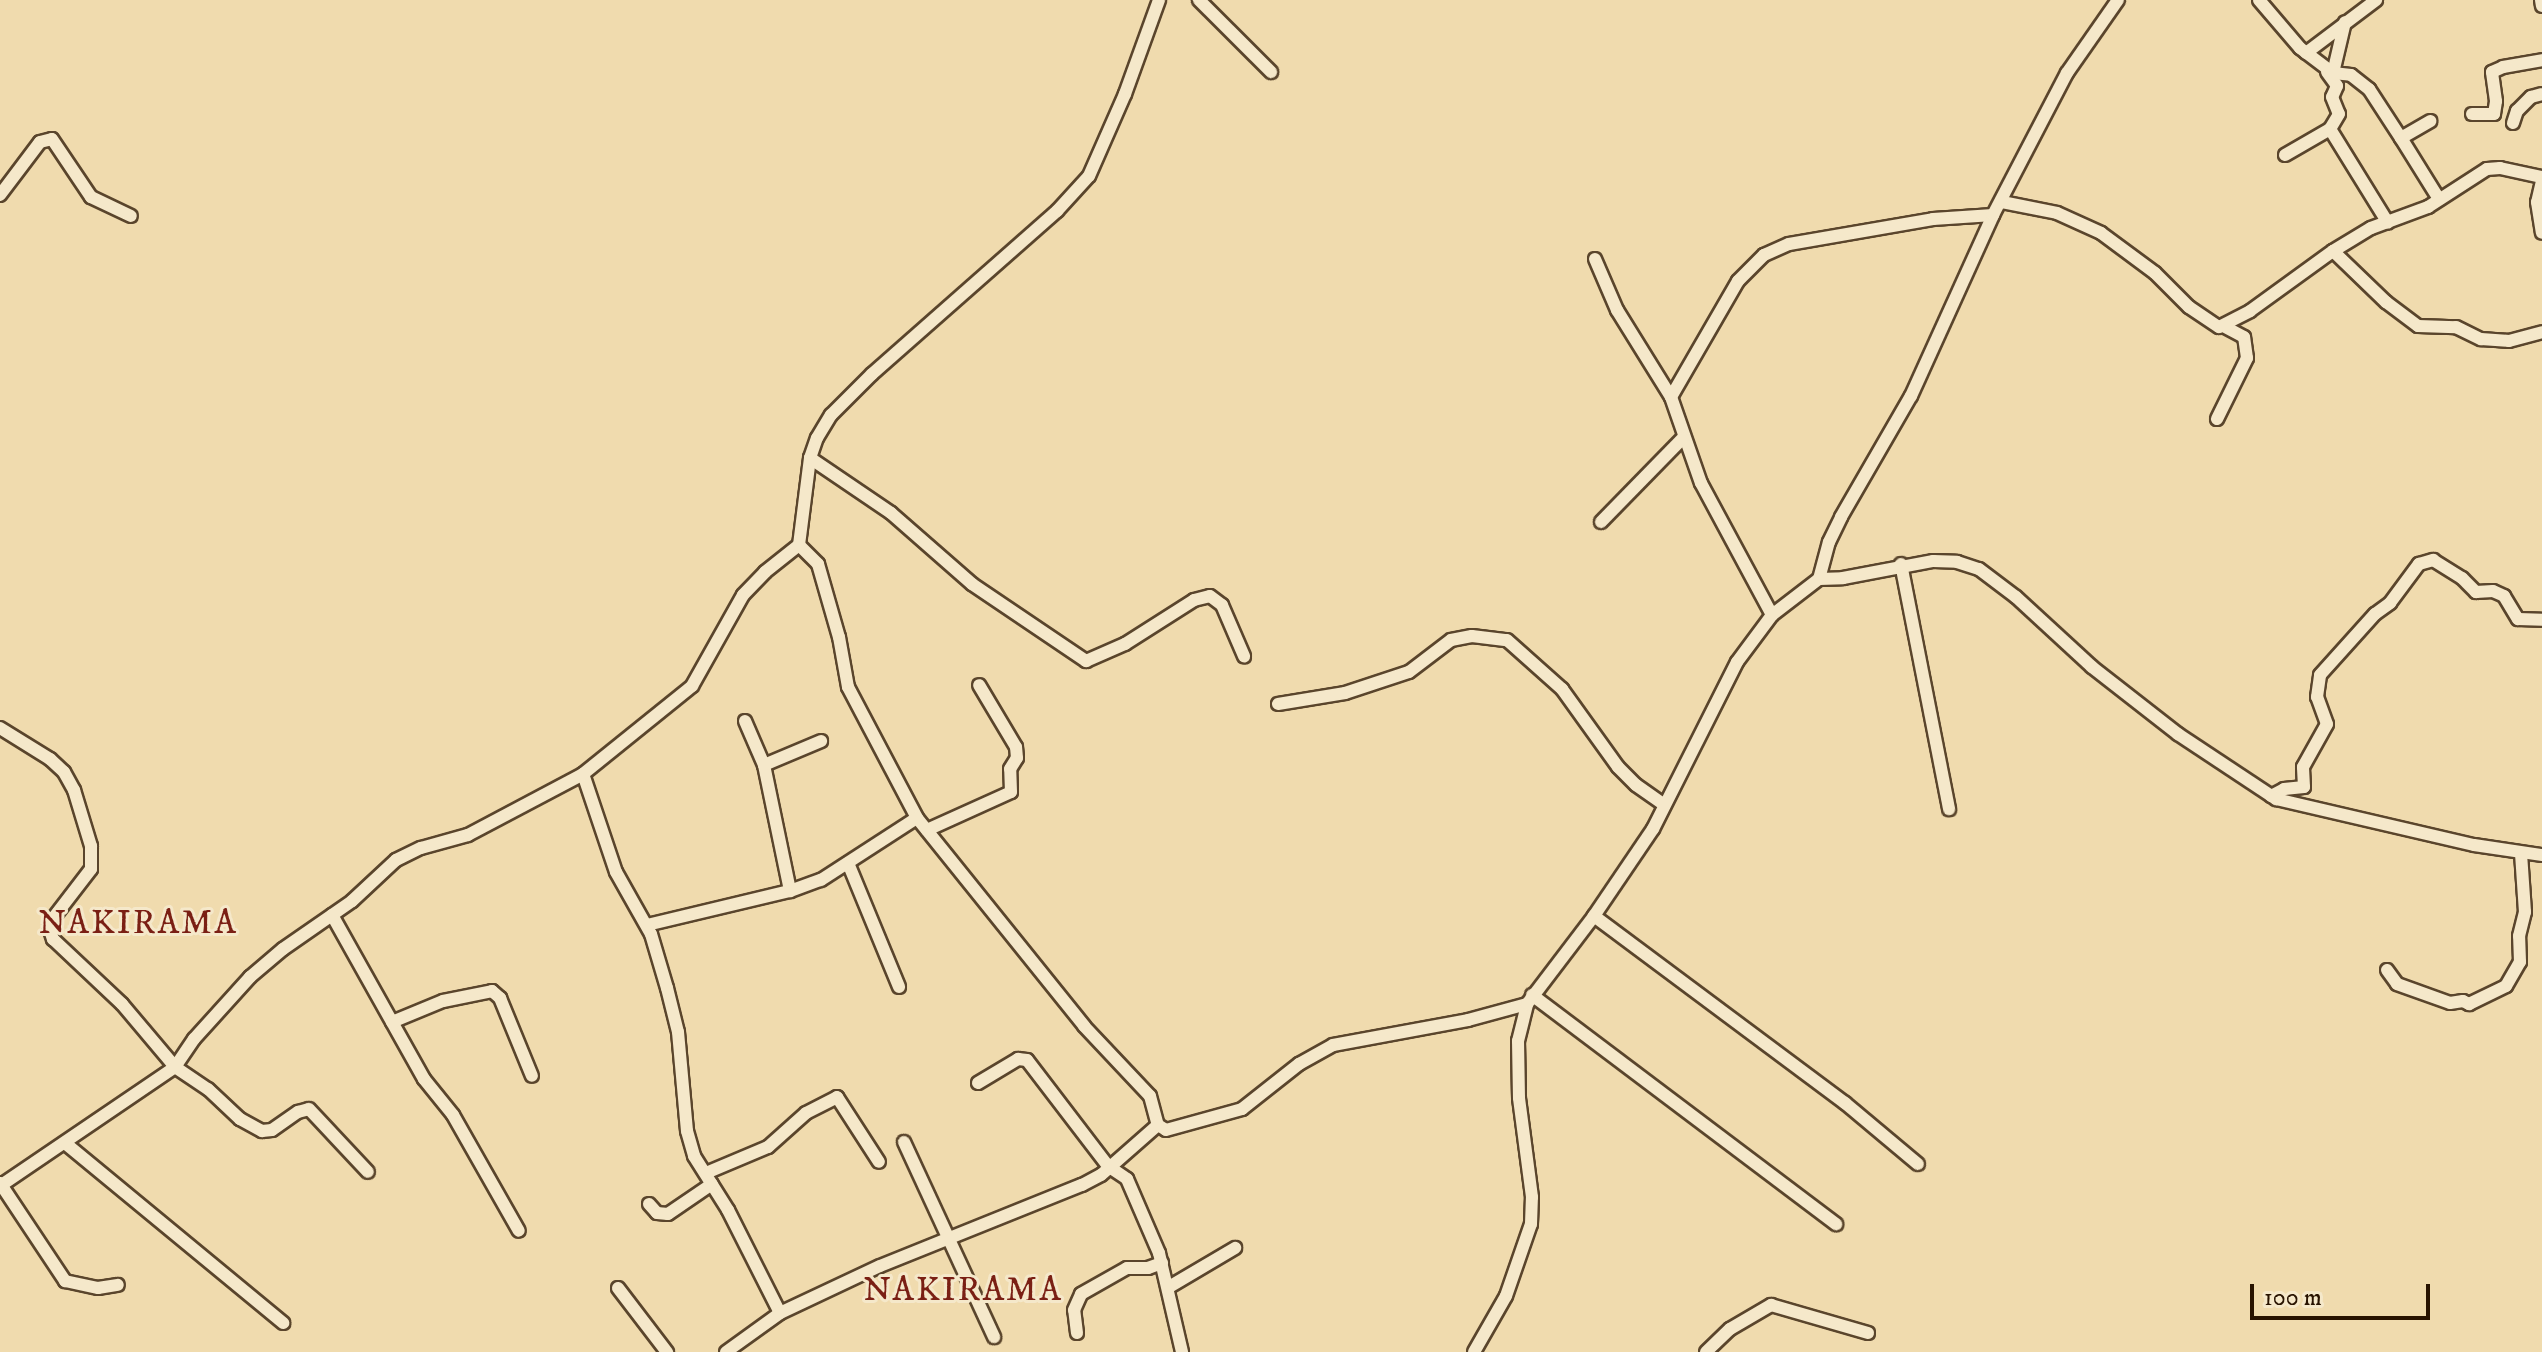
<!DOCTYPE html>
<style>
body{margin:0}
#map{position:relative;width:2542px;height:1352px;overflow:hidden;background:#f0dbae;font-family:"IM FELL DW Pica",serif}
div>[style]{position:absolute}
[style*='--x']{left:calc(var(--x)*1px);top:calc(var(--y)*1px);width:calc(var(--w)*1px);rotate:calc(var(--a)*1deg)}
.roads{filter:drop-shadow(2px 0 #5a452c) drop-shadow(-2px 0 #5a452c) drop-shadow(0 2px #5a452c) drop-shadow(0 -2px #5a452c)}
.minor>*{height:12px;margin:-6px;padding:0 6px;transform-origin:6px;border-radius:6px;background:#f5e8ca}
span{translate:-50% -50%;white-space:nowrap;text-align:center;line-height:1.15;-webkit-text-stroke:6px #f5e8ca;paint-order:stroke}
.quarter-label{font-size:34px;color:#7a1f14;letter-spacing:2px}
.scale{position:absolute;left:2250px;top:1284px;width:180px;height:36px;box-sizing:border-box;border:4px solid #281300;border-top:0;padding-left:10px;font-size:24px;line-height:28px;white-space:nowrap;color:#281300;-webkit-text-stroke:6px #f5e8ca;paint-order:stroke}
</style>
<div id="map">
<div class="roads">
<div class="minor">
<div style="--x:1199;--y:0;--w:102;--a:45"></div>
<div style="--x:2259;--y:0;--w:63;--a:49.5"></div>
<div style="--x:2300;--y:48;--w:41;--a:37.1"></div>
<div style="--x:2333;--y:73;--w:18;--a:6"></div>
<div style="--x:2351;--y:75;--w:23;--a:38"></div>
<div style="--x:2369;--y:89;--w:59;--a:56.9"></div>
<div style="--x:2401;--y:138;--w:34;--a:-30"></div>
<div style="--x:2541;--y:0;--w:6;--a:81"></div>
<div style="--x:2306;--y:53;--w:88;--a:-37.1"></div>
<div style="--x:2327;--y:72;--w:17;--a:54"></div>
<div style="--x:2337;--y:86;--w:12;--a:114"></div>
<div style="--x:2332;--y:97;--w:18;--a:68"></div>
<div style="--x:2339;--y:114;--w:17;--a:121"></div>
<div style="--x:2330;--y:129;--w:110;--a:58.3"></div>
<div style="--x:2333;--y:73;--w:52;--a:-76.8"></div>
<div style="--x:2472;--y:114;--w:22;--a:0"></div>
<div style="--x:2494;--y:114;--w:13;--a:-81"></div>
<div style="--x:2496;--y:101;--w:29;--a:-98"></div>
<div style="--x:2492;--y:72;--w:12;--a:-24"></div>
<div style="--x:2503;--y:67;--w:40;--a:-10"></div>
<div style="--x:2513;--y:123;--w:13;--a:-72"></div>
<div style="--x:2517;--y:111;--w:20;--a:-45"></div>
<div style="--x:2531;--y:97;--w:11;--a:-15"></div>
<div style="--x:2401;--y:138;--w:72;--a:58.1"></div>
<div style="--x:2285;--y:155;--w:52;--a:-30"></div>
<div style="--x:2542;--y:181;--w:22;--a:103"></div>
<div style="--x:2537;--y:202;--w:31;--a:81"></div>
<div style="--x:0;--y:195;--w:66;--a:-53"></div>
<div style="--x:40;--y:142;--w:12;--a:-14"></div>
<div style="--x:52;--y:139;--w:70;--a:56.1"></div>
<div style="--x:91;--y:197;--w:44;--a:25.4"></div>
<div style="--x:2002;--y:202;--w:56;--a:11.3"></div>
<div style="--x:2057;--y:213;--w:48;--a:24.4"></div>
<div style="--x:2101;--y:233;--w:67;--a:36.5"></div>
<div style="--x:2155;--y:273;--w:48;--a:45"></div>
<div style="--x:2189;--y:307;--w:36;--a:34"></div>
<div style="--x:2219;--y:327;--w:35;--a:-27"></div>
<div style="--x:2250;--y:311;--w:102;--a:-35.9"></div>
<div style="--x:2333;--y:251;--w:74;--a:43.9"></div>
<div style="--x:2386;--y:302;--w:40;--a:37"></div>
<div style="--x:2418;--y:326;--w:38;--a:2"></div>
<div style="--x:2456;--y:327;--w:28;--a:26"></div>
<div style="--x:2481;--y:339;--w:28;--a:4"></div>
<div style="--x:2509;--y:341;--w:34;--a:-15"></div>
<div style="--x:2333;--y:251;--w:44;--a:-31.2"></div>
<div style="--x:2371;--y:228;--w:61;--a:-20.2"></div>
<div style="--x:2428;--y:207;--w:70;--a:-32.8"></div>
<div style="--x:2487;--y:169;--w:13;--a:-4"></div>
<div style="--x:2500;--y:168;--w:43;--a:12.1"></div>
<div style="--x:1595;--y:259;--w:56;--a:66.7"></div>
<div style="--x:1617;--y:310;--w:102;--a:58.2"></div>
<div style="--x:1671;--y:397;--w:91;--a:70.8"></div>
<div style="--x:1701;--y:483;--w:150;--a:61.7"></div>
<div style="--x:1671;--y:397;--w:134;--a:-60"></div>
<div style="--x:1738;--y:281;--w:37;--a:-45"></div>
<div style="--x:1764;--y:255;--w:27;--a:-24"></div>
<div style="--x:1789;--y:244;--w:146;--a:-9.8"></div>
<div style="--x:1933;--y:219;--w:60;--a:-3.8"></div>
<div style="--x:2217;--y:419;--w:68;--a:-63.8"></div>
<div style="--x:2247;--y:358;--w:21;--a:-98"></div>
<div style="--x:2244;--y:337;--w:24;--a:-152"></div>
<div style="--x:810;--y:458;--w:98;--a:34.2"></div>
<div style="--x:891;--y:513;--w:108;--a:41.2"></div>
<div style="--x:972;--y:584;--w:138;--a:34"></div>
<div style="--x:1086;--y:661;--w:43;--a:-23.6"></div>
<div style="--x:1125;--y:644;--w:82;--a:-32.5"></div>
<div style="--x:1194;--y:600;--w:16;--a:-14"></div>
<div style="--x:1210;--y:596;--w:15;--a:37"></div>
<div style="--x:1222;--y:605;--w:56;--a:66.7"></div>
<div style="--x:1601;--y:522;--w:117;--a:-45.7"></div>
<div style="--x:799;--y:545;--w:27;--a:45"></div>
<div style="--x:818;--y:564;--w:76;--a:74"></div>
<div style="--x:839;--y:637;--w:51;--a:79.8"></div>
<div style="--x:848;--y:687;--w:148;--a:62.2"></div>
<div style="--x:917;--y:818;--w:267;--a:51.2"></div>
<div style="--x:1084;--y:1026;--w:96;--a:46.7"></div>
<div style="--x:1150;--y:1096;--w:30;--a:75"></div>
<div style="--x:1901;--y:564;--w:250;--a:78.9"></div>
<div style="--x:1819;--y:579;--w:38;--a:-75"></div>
<div style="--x:1829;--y:542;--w:28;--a:-64"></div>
<div style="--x:1841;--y:517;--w:140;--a:-60"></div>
<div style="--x:1911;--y:396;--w:199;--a:-65.6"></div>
<div style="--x:1993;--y:215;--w:160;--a:-62.5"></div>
<div style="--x:2067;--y:73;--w:89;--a:-55.1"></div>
<div style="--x:1278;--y:704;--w:68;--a:-9.3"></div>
<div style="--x:1345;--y:693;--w:67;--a:-18.2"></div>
<div style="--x:1409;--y:672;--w:53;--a:-37.3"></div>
<div style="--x:1451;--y:640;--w:21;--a:-11"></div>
<div style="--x:1472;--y:636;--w:35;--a:7"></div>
<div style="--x:1507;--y:640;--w:74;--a:41.7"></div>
<div style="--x:1562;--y:689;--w:96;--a:54.3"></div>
<div style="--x:1618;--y:767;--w:25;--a:45"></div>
<div style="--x:1636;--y:785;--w:35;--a:35"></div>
<div style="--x:745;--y:721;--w:48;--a:66.6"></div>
<div style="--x:764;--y:765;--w:129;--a:78.3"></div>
<div style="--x:0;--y:728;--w:59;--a:31.8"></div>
<div style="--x:50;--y:759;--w:19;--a:43"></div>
<div style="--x:64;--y:772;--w:21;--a:61"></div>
<div style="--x:74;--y:790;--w:59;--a:73.1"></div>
<div style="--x:91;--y:846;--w:23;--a:90"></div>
<div style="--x:91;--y:869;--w:61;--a:127.6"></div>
<div style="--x:54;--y:917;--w:11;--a:117"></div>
<div style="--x:49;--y:927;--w:13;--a:72"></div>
<div style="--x:53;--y:939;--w:95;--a:43.3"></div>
<div style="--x:122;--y:1004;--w:82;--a:49.9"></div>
<div style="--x:175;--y:1067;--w:40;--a:34"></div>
<div style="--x:208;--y:1089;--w:44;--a:43.2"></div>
<div style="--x:240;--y:1119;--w:25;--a:29"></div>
<div style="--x:262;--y:1131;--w:10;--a:-6"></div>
<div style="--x:272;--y:1130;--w:32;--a:-35"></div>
<div style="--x:298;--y:1112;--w:11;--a:-15"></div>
<div style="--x:309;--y:1109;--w:86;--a:46.9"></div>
<div style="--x:764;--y:765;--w:62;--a:-22.8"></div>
<div style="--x:583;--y:774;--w:103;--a:71.4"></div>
<div style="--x:616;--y:872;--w:71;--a:60.6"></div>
<div style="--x:651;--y:934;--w:56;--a:73.5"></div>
<div style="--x:667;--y:988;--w:45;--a:76"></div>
<div style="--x:678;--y:1032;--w:99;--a:84.8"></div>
<div style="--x:687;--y:1131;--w:26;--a:74"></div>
<div style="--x:694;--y:1156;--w:64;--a:57.8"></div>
<div style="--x:728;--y:1210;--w:115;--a:63.2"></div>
<div style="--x:2271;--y:796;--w:15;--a:-28"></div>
<div style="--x:2284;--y:789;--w:20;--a:-6"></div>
<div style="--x:2304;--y:787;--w:20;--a:-93"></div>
<div style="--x:2303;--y:767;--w:49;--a:-60.8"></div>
<div style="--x:2327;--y:724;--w:29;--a:-110"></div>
<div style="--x:2317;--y:697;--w:22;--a:-82"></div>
<div style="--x:2320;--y:675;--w:82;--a:-48"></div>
<div style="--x:2375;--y:614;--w:19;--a:-36"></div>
<div style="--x:2390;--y:603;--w:49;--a:-53.4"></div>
<div style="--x:2419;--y:564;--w:15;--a:-16"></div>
<div style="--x:2433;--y:560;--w:34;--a:32"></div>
<div style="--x:2462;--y:578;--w:20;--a:45"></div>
<div style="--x:2476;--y:592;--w:17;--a:-3"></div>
<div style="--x:2493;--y:591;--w:12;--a:24"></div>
<div style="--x:2504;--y:596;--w:27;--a:59"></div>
<div style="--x:2518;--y:619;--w:24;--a:2"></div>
<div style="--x:927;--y:830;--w:92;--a:-24.3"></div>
<div style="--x:1011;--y:792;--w:23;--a:-92"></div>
<div style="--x:1010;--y:769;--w:13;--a:-58"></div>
<div style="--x:1017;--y:758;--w:11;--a:-95"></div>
<div style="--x:1016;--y:747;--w:72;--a:-120.8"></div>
<div style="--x:848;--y:863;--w:134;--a:67.6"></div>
<div style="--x:332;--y:915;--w:188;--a:60.7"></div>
<div style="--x:424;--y:1079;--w:46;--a:51.1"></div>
<div style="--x:453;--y:1115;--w:133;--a:60.4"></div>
<div style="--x:1594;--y:916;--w:313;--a:36.7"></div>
<div style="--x:1845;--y:1103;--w:95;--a:39.9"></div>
<div style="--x:647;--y:925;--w:147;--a:-13.4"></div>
<div style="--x:790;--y:891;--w:33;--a:-20"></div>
<div style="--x:821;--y:880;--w:114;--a:-32.9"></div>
<div style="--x:2387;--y:970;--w:17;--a:54"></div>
<div style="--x:2397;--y:984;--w:56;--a:19.7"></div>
<div style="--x:2450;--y:1003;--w:13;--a:-9"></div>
<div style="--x:2463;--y:1001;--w:7;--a:27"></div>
<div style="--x:2469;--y:1004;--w:41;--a:-25.9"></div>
<div style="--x:2506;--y:986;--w:28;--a:-60"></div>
<div style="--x:2520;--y:962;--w:26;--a:-92"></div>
<div style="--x:2519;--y:936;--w:25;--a:-76"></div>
<div style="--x:2525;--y:912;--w:59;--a:-93.9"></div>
<div style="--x:1532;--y:995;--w:381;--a:37"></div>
<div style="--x:392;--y:1022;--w:55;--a:-22.4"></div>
<div style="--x:443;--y:1001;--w:50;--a:-11.5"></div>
<div style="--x:492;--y:991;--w:11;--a:41"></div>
<div style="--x:500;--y:998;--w:84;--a:67.7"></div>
<div style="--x:978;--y:1083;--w:47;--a:-31"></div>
<div style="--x:1018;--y:1059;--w:9;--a:6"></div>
<div style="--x:1027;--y:1060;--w:133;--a:52.6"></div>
<div style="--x:1108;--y:1166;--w:23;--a:34"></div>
<div style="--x:1127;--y:1179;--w:81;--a:66.6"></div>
<div style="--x:1159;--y:1253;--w:102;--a:76.9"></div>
<div style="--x:904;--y:1142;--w:215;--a:65.2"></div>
<div style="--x:65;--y:1143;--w:283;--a:39.5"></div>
<div style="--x:706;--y:1173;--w:67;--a:-22.8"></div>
<div style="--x:768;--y:1147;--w:51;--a:-41.8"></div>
<div style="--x:806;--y:1113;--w:35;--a:-27"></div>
<div style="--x:837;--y:1097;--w:77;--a:57.1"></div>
<div style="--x:0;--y:1183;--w:118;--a:56.4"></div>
<div style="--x:65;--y:1281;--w:34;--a:12"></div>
<div style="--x:98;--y:1288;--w:20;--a:-9"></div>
<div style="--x:0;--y:1186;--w:212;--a:-34.2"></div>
<div style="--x:175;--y:1067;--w:34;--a:-56"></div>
<div style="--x:194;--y:1039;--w:84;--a:-47.9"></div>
<div style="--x:250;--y:977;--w:43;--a:-40.3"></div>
<div style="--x:283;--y:949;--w:84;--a:-34.8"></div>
<div style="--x:352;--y:901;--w:60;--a:-43"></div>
<div style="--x:396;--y:860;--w:28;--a:-26"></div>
<div style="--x:421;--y:848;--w:49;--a:-15.5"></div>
<div style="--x:468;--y:835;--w:130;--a:-27.9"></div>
<div style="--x:583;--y:774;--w:140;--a:-38.9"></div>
<div style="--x:692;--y:686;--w:104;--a:-60.7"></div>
<div style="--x:743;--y:595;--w:32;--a:-46"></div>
<div style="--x:765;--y:572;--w:43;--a:-38.5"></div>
<div style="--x:799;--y:545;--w:88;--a:-82.8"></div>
<div style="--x:810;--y:458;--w:21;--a:-71"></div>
<div style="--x:817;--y:438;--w:27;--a:-59"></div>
<div style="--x:831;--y:415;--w:58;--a:-45"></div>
<div style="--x:872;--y:374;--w:247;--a:-41.4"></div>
<div style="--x:1057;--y:211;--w:47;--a:-47.6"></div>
<div style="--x:1089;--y:176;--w:90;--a:-66.3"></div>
<div style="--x:1125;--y:94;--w:100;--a:-70.1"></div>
<div style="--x:649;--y:1204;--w:12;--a:48"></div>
<div style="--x:657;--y:1213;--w:11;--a:5"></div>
<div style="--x:668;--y:1214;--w:53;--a:-34.3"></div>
<div style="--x:1169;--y:1287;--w:77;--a:-30.6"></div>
<div style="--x:618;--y:1288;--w:81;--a:52.6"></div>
<div style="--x:1077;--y:1333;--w:23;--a:-97"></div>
<div style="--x:1074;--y:1310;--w:17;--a:-66"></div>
<div style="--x:1081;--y:1294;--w:53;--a:-29.5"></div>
<div style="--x:1127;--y:1268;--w:21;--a:0"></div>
<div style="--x:1148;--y:1268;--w:15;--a:-20"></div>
<div style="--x:726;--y:1352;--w:67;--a:-35.8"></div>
<div style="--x:780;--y:1313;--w:110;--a:-25.2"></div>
<div style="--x:880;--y:1266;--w:218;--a:-21.9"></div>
<div style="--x:1082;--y:1185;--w:21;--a:-28"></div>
<div style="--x:1101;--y:1175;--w:76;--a:-41.3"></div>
<div style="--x:1158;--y:1125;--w:9;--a:32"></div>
<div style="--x:1166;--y:1130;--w:79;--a:-15.4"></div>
<div style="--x:1242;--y:1109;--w:73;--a:-38.3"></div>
<div style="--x:1299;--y:1064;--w:39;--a:-29"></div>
<div style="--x:1333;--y:1045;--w:137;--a:-10.5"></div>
<div style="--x:1468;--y:1020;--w:61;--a:-15.2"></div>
<div style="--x:1474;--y:1352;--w:64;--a:-60.3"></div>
<div style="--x:1506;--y:1296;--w:76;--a:-70.9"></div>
<div style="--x:1531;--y:1224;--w:27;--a:-88"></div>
<div style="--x:1532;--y:1197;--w:100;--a:-97.5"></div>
<div style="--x:1519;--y:1098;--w:57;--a:-91"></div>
<div style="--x:1518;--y:1041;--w:38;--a:-76"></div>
<div style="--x:1527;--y:1004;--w:111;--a:-52.7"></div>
<div style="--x:1594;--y:916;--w:105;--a:-55.9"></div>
<div style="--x:1653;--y:829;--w:187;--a:-63.3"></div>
<div style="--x:1737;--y:662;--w:59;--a:-53.3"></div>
<div style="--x:1772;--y:615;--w:59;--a:-37.5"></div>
<div style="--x:1819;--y:579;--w:24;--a:-2"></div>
<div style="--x:1843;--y:578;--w:92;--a:-10.7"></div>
<div style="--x:1933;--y:561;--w:24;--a:2"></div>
<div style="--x:1957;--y:562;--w:23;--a:18"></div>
<div style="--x:1979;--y:569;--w:46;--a:37.1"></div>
<div style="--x:2016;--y:597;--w:103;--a:42.6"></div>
<div style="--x:2092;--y:667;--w:109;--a:37.9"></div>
<div style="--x:2178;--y:734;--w:118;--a:33.6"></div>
<div style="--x:2276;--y:799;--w:203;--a:13.1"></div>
<div style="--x:2474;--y:845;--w:69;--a:8.4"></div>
<div style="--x:1706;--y:1352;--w:33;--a:-44"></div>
<div style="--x:1730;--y:1329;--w:48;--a:-30.3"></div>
<div style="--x:1771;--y:1305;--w:101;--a:16.1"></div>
</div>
</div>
<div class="quarter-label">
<span style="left:138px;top:924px">NAKIRAMA</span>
<span style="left:963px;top:1291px">NAKIRAMA</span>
</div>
<div class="scale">100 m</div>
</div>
